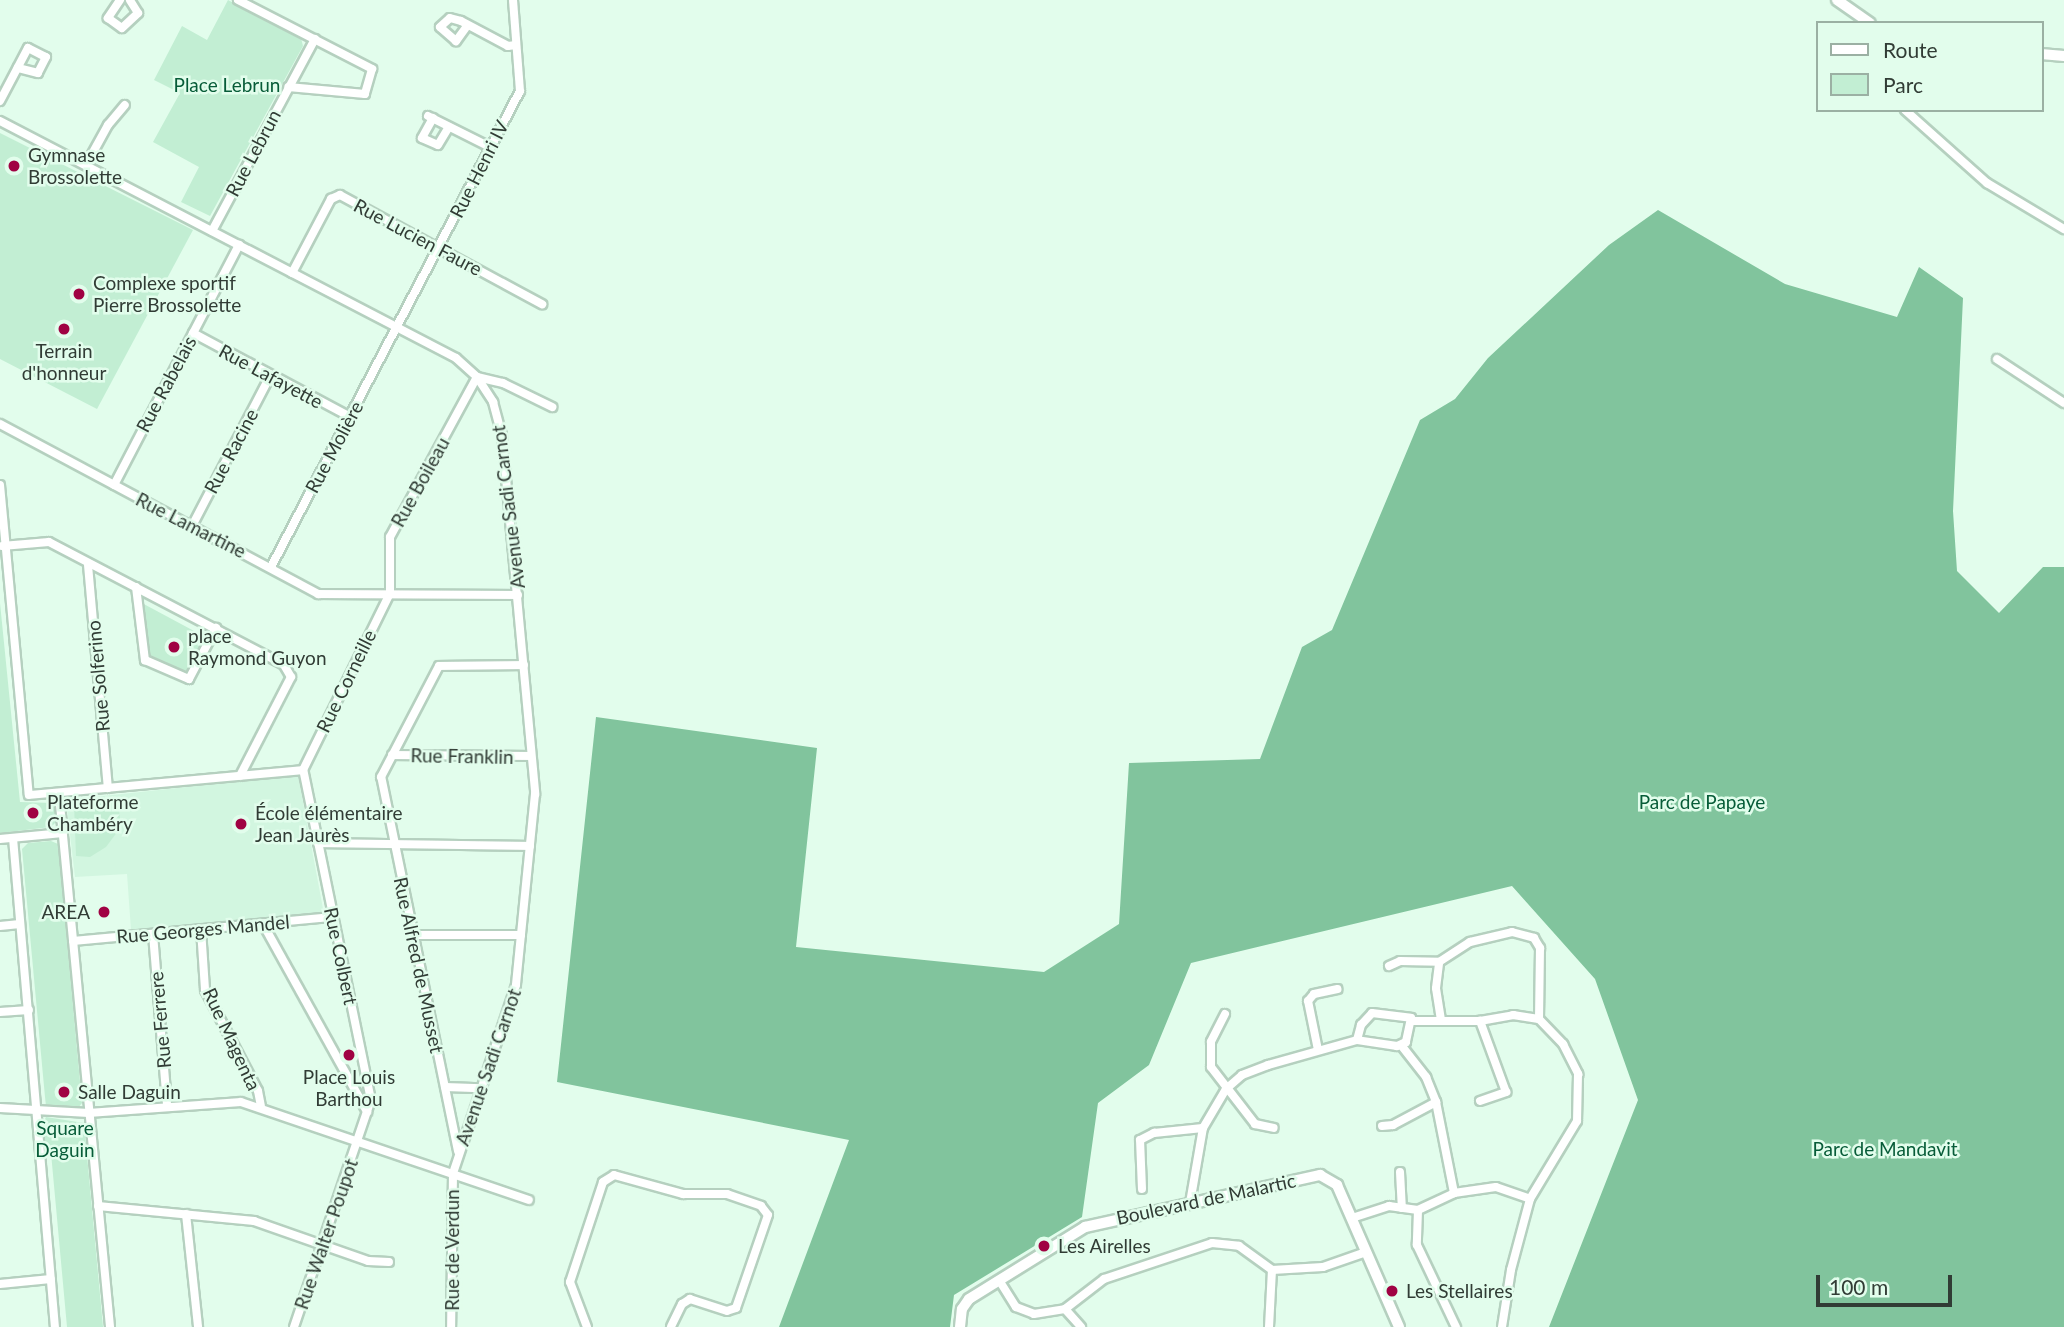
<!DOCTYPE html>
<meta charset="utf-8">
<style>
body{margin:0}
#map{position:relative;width:2064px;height:1327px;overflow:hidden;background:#e2fdec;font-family:Lato,sans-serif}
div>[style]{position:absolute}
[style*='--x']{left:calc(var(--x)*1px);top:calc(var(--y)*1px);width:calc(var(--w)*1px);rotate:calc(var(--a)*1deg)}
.built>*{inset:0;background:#d2f6e0}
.green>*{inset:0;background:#c2eed3}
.forest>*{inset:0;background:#81c49d}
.roads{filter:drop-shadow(2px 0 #b5d0bf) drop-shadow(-2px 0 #b5d0bf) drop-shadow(0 2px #b5d0bf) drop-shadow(0 -2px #b5d0bf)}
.minor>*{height:8px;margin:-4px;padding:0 4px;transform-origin:4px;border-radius:4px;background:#fff}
.tertiary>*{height:10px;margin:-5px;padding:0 5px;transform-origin:5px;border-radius:5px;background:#fff}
.dots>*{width:19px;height:19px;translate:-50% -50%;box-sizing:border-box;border:4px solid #e2fdec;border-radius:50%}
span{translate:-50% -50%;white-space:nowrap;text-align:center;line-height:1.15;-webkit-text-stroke:5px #e2fdec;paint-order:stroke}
.park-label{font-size:19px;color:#075c38}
.street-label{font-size:19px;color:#313c35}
.poi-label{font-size:19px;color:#313c35}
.left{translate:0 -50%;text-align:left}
.right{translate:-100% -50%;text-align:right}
.legend{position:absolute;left:1816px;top:21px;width:228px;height:91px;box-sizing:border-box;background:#e2fdec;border:2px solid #9bb0a3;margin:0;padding:9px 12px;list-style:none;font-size:21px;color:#313c35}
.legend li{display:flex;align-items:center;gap:14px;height:35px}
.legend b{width:35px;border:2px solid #9bb0a3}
.scale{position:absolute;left:1816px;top:1275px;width:136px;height:32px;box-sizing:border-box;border:4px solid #313c35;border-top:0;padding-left:9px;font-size:21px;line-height:24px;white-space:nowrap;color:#313c35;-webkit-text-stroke:5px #e2fdec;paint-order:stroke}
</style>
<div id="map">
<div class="built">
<div style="clip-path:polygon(298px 775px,324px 914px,131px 930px,127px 874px,75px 877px,66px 800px)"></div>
</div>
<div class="green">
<div style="clip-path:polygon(228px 0,301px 38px,303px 46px,210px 216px,181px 202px,199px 167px,153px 142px,180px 93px,154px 80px,182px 26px,207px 40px)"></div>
<div style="clip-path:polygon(0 133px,193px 230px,97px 409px,0 359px)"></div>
<div style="clip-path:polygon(140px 602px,209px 639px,189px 676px,147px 659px)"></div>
<div style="clip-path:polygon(0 603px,20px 802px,54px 803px,56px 822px,51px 827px,0 833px)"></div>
<div style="clip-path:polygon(118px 800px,121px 827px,106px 847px,90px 857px,76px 856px,74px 804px)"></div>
<div style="clip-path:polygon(51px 841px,58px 844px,82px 1103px,78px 1108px,46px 1106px,45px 1097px,22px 849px,28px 843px)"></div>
<div style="clip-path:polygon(46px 1117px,84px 1123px,103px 1327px,67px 1327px,51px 1153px,44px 1153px,42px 1125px)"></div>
</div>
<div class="forest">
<div style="clip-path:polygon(1658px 210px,1785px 284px,1897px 317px,1919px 267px,1963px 298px,1953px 511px,1957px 571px,1999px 613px,2043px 567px,2064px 567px,2064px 1327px,1549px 1327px,1638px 1100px,1595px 979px,1512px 886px,1191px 963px,1149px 1065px,1098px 1103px,1082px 1217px,954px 1295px,950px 1327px,779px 1327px,849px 1140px,557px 1082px,596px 717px,817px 748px,796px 947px,1044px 972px,1119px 924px,1129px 763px,1260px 759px,1302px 647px,1332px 630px,1420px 420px,1455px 399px,1488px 358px,1609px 245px)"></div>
</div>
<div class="roads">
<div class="minor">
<div style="--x:120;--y:0;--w:22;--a:124"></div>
<div style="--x:108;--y:18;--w:17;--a:36"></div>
<div style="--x:122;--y:28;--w:22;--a:-43"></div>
<div style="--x:138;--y:13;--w:15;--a:-122"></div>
<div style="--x:238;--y:0;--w:151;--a:27.2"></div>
<div style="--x:372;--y:69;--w:26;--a:106"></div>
<div style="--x:365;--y:94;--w:77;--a:-174.8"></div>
<div style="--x:467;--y:26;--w:19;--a:126"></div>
<div style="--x:456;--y:41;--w:21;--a:-139"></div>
<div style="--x:440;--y:27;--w:13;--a:-42"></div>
<div style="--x:450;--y:18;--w:11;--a:15"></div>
<div style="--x:461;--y:21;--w:53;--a:28"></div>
<div style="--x:508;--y:46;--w:8;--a:-7"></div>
<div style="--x:0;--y:101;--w:60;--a:-62.2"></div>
<div style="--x:28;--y:48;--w:20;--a:27"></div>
<div style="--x:46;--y:57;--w:18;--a:117"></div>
<div style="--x:38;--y:73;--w:21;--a:-166"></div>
<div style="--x:1905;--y:110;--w:110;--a:41.7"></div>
<div style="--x:1987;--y:183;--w:90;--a:30.9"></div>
<div style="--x:428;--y:116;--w:69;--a:26.6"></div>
<div style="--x:433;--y:118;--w:23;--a:119"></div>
<div style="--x:422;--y:138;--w:17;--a:24"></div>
<div style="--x:438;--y:145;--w:21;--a:-59"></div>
<div style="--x:0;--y:121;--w:514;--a:27.46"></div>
<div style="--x:456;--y:358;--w:28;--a:42"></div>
<div style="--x:477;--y:377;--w:30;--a:57"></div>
<div style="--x:493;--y:402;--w:34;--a:75"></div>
<div style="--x:502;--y:435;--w:361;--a:84.7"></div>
<div style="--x:535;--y:794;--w:192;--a:95.7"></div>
<div style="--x:516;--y:985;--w:198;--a:108.5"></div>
<div style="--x:453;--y:1173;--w:154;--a:90.7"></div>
<div style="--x:86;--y:165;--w:46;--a:-61.2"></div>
<div style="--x:108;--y:125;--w:26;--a:-50"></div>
<div style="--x:212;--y:231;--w:218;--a:-61.8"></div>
<div style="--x:292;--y:273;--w:84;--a:-62.2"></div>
<div style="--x:331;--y:199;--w:10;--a:-24"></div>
<div style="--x:340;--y:195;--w:230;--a:28.4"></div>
<div style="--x:193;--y:333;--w:178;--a:28.1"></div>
<div style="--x:1997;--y:359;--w:80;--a:33.3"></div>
<div style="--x:0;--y:424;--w:361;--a:28.1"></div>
<div style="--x:318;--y:594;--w:200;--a:0.3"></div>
<div style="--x:0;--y:485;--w:311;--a:84.7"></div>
<div style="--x:29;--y:795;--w:275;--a:-5.2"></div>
<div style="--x:114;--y:485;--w:271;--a:-62.5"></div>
<div style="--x:192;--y:526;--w:169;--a:-62.5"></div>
<div style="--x:2;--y:546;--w:47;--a:-4.9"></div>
<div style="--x:49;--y:542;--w:265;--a:27.6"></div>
<div style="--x:284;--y:665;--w:14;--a:60"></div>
<div style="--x:291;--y:677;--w:111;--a:117.3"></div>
<div style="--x:88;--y:565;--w:224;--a:84.9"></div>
<div style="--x:271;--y:567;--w:537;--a:-62.39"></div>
<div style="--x:520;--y:91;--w:91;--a:-94.4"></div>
<div style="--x:136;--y:587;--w:74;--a:83"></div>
<div style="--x:145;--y:660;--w:48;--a:23.4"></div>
<div style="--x:189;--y:679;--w:58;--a:-62.1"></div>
<div style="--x:392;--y:755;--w:139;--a:0.4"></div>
<div style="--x:303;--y:770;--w:197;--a:-63.8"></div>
<div style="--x:390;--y:593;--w:56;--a:-90"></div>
<div style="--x:390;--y:537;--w:182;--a:-61.5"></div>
<div style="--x:477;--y:377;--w:27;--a:13"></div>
<div style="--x:503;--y:383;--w:55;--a:26.1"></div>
<div style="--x:59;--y:794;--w:535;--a:84.53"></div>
<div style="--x:13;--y:838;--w:491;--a:85.1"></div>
<div style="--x:0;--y:839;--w:63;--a:-5.4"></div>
<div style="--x:318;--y:843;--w:212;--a:0.8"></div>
<div style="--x:263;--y:924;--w:215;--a:61"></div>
<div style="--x:0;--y:926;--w:20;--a:-6"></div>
<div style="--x:201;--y:929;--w:61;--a:86.2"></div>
<div style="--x:205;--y:990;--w:114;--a:62.3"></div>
<div style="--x:258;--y:1091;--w:15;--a:79"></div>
<div style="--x:153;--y:934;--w:172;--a:85.3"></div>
<div style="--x:413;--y:935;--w:108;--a:0"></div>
<div style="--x:73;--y:941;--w:261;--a:-5.3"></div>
<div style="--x:1389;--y:966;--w:12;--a:-24"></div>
<div style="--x:1400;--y:961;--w:39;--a:1"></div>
<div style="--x:0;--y:1012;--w:29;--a:-4"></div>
<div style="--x:1372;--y:1013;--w:39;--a:7"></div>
<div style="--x:1411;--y:1018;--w:25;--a:102"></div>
<div style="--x:1406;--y:1042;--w:10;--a:156"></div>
<div style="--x:1397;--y:1046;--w:40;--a:-171.5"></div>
<div style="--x:1357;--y:1040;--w:16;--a:-75"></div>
<div style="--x:1361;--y:1025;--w:16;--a:-47"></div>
<div style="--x:1225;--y:1014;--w:31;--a:117"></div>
<div style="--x:1211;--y:1042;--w:25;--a:90"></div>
<div style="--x:1211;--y:1067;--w:72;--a:52.3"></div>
<div style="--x:1255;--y:1124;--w:19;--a:12"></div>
<div style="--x:1441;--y:1020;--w:32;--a:-99"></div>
<div style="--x:1436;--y:988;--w:26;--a:-83"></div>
<div style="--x:1439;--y:962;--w:37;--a:-33"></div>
<div style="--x:1470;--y:942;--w:43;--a:-13.4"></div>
<div style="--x:1512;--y:932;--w:23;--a:15"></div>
<div style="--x:1534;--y:938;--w:12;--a:59"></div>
<div style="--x:1540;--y:948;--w:71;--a:90.8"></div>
<div style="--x:1413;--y:1021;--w:67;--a:0"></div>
<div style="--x:1480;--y:1021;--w:34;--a:-10"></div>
<div style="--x:1513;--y:1015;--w:26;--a:9"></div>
<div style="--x:1539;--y:1019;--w:35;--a:46"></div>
<div style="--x:1563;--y:1044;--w:34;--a:63"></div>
<div style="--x:1578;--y:1074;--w:47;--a:91.2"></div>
<div style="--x:1577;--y:1121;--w:91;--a:121.1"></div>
<div style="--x:1530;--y:1199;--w:73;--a:105"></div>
<div style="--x:1511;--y:1270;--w:58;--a:99"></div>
<div style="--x:1401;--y:1045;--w:41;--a:52"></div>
<div style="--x:1426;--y:1077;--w:27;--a:68"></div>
<div style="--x:1436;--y:1102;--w:93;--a:78.8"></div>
<div style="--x:1318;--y:1050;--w:50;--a:-101.5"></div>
<div style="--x:1308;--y:1001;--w:9;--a:-49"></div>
<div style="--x:1314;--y:994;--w:24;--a:-12"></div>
<div style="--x:445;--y:1087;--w:36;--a:2"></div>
<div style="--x:1480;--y:1101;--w:28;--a:-19"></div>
<div style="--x:1506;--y:1092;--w:76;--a:-110.1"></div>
<div style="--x:0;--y:1108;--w:89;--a:3.2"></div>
<div style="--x:89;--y:1113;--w:152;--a:-4.1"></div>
<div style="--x:241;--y:1102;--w:304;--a:18.8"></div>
<div style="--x:1382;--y:1126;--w:11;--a:-5"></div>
<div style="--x:1393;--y:1125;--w:49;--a:-28.1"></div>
<div style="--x:458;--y:1151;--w:382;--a:-101.6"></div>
<div style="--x:381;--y:777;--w:125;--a:-62.4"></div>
<div style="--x:439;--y:666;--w:85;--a:-0.7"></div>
<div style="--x:1400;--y:1172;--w:36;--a:87"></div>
<div style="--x:1142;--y:1189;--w:49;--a:-92.3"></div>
<div style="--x:1140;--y:1140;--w:16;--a:-27"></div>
<div style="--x:1154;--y:1133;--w:49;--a:-5.8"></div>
<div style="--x:1190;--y:1203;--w:76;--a:-80.2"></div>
<div style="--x:1203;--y:1128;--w:45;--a:-59.5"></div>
<div style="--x:1226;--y:1089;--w:21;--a:-41"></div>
<div style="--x:1242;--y:1075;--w:28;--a:-21"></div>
<div style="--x:1268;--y:1065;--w:92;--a:-15.7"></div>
<div style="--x:98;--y:1206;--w:157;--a:5.5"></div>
<div style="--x:254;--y:1221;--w:121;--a:19.3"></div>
<div style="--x:368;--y:1261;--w:21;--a:3"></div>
<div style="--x:1418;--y:1210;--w:40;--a:-25"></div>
<div style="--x:1454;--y:1193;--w:42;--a:-8.1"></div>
<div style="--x:1496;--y:1187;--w:36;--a:19"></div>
<div style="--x:186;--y:1214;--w:114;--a:83.9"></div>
<div style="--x:1352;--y:1218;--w:39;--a:-18"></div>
<div style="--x:1389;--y:1206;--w:29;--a:8"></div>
<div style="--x:1418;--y:1210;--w:35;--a:92"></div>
<div style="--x:1417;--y:1245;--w:91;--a:64.6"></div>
<div style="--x:1272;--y:1270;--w:51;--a:-3.4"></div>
<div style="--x:1323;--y:1267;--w:46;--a:-19.2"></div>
<div style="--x:999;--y:1280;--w:32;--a:58"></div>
<div style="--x:1016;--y:1307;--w:19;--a:21"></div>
<div style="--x:1034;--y:1314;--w:31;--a:-9"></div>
<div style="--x:1065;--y:1309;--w:49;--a:-37.6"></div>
<div style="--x:1104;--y:1279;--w:114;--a:-18.4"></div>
<div style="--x:1212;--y:1243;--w:27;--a:6"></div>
<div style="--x:1239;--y:1246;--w:41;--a:36"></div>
<div style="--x:0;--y:1284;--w:51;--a:-5.6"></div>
<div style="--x:1065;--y:1309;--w:24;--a:48"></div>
<div style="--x:294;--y:1327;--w:240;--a:-71.3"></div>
<div style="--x:371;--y:1100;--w:337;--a:-101.6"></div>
<div style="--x:587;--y:1327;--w:48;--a:-110.7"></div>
<div style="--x:570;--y:1282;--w:105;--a:-71.7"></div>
<div style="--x:603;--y:1182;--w:13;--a:-32"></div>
<div style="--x:614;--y:1175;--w:72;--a:15.4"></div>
<div style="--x:683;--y:1194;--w:44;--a:0"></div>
<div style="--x:727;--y:1194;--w:36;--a:19"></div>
<div style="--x:761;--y:1206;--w:11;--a:52"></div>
<div style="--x:768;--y:1215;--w:98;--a:109"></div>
<div style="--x:736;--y:1308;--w:9;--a:162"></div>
<div style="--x:727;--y:1311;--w:39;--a:-162"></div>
<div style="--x:690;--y:1299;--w:9;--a:148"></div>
<div style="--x:682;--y:1304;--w:25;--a:116"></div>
<div style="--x:1269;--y:1327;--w:57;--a:-87"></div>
</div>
<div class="tertiary">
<div style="--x:1837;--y:0;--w:40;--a:34.9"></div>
<div style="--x:2041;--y:54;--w:23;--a:5"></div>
<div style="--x:960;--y:1327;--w:18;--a:-84"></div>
<div style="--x:962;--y:1309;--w:12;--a:-55"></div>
<div style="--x:969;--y:1299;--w:137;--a:-31.8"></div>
<div style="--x:1085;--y:1227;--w:241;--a:-12.5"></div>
<div style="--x:1320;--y:1175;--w:20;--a:30"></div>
<div style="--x:1337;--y:1185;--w:155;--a:66.4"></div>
</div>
</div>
<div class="dots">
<div style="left:14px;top:166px;background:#a00243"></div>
<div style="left:79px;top:294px;background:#a00243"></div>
<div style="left:64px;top:329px;background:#a00243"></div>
<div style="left:174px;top:647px;background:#a00243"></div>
<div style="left:33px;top:813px;background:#a00243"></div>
<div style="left:241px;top:824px;background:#a00243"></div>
<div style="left:104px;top:912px;background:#a00243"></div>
<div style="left:349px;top:1055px;background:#a00243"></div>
<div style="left:64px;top:1092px;background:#a00243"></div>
<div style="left:1044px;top:1246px;background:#a00243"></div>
<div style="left:1392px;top:1291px;background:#a00243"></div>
</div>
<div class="park-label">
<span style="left:227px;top:85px">Place Lebrun</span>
<span style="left:1702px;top:802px">Parc de Papaye</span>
<span style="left:65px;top:1139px">Square<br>Daguin</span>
<span style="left:1885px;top:1149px">Parc de Mandavit</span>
</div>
<div class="street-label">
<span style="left:253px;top:153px;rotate:-62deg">Rue Lebrun</span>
<span style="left:479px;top:169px;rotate:-63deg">Rue Henri IV</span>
<span style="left:418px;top:237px;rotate:28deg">Rue Lucien Faure</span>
<span style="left:271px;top:376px;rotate:28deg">Rue Lafayette</span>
<span style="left:166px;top:384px;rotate:-62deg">Rue Rabelais</span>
<span style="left:334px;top:447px;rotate:-62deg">Rue Molière</span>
<span style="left:231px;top:451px;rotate:-62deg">Rue Racine</span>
<span style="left:420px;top:482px;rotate:-61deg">Rue Boileau</span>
<span style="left:508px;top:507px;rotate:-97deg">Avenue Sadi Carnot</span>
<span style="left:191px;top:525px;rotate:27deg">Rue Lamartine</span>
<span style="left:98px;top:676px;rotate:-95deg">Rue Solferino</span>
<span style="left:346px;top:681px;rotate:-64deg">Rue Corneille</span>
<span style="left:462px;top:756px;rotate:1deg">Rue Franklin</span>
<span style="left:203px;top:929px;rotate:-5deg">Rue Georges Mandel</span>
<span style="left:341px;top:956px;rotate:78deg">Rue Colbert</span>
<span style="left:419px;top:965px;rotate:78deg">Rue Alfred de Musset</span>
<span style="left:160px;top:1020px;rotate:-95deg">Rue Ferrere</span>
<span style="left:232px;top:1039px;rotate:65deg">Rue Magenta</span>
<span style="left:488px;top:1067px;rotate:-71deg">Avenue Sadi Carnot</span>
<span style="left:1206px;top:1199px;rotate:-12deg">Boulevard de Malartic</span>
<span style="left:326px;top:1234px;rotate:-71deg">Rue Walter Poupot</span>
<span style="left:452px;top:1250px;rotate:-90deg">Rue de Verdun</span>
</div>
<div class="poi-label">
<span class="left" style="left:28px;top:166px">Gymnase<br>Brossolette</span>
<span class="left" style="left:93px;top:294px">Complexe sportif<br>Pierre Brossolette</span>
<span style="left:64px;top:362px">Terrain<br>d'honneur</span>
<span class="left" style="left:188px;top:647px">place<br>Raymond Guyon</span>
<span class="left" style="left:47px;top:813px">Plateforme<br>Chambéry</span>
<span class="left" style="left:255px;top:824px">École élémentaire<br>Jean Jaurès</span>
<span class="right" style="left:90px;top:912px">AREA</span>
<span style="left:349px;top:1088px">Place Louis<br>Barthou</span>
<span class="left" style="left:78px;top:1092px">Salle Daguin</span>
<span class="left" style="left:1058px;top:1246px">Les Airelles</span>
<span class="left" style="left:1406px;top:1291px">Les Stellaires</span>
</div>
<ul class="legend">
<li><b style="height:9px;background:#fff"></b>Route</li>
<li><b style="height:19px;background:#c2eed3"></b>Parc</li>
</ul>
<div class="scale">100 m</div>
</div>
